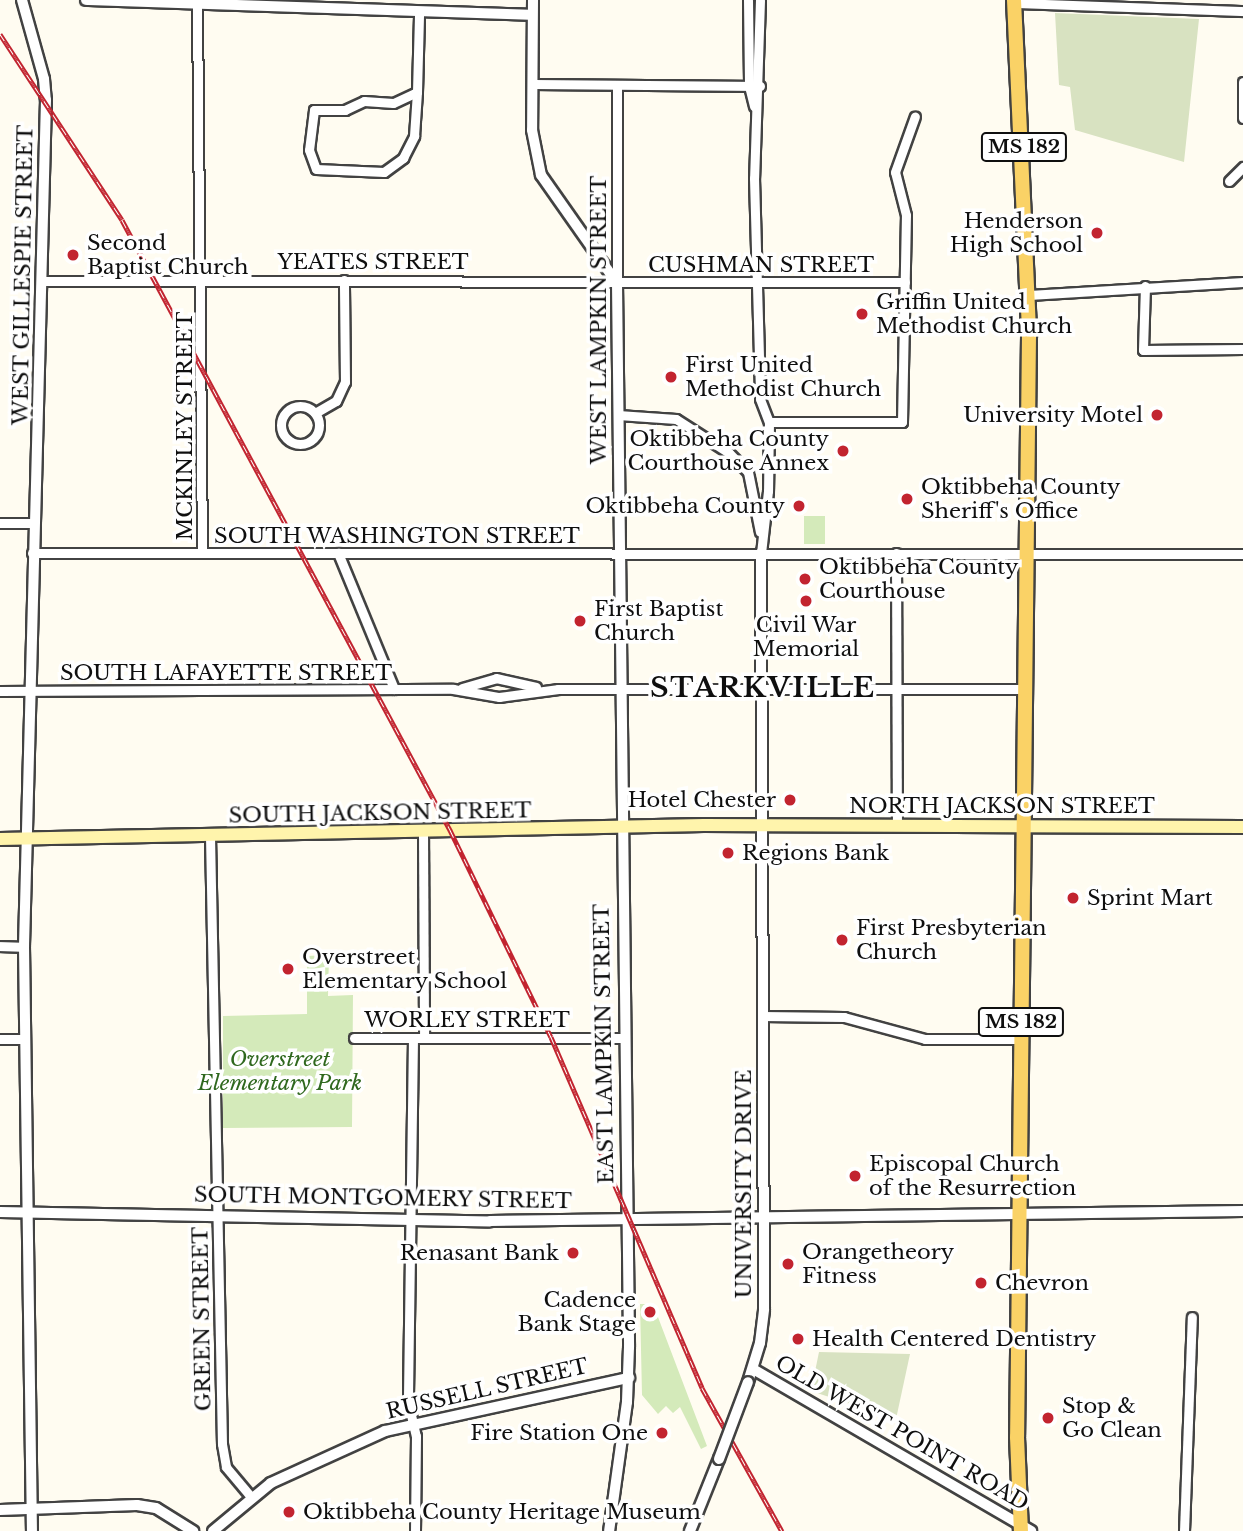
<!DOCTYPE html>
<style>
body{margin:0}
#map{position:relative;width:1243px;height:1531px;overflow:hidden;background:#fffcf1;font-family:"Libre Baskerville",serif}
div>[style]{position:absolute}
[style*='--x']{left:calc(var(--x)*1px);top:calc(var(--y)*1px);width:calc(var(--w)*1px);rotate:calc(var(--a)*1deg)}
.green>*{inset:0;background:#d4eaba;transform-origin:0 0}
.cemetery>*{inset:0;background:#d8e2c1}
.pitch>*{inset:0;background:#e5f1cc}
.round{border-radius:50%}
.roads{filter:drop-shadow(2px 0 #424242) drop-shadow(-2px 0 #424242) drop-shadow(0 2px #424242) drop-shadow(0 -2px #424242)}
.minor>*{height:9px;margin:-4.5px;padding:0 4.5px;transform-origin:4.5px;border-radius:4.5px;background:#fff}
.minor>.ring{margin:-4.5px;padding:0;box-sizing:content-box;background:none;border:9px solid #fff;border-radius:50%}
.tertiary>*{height:10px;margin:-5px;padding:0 5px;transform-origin:5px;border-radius:5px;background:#fff}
.secondary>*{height:12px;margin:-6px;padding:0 6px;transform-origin:6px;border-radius:6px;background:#fff4ac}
.primary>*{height:14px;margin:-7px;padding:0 7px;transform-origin:7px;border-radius:7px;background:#fad266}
.rail>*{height:5px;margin-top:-2.5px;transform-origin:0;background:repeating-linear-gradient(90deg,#fff 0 8px,#c22430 0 16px);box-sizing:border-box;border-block:2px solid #c22430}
.bridges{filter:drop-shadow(2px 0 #424242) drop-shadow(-2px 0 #424242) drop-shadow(0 2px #424242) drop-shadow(0 -2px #424242)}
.tertiary-bridge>*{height:10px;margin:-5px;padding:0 5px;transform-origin:5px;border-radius:5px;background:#fff}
.dots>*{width:19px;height:19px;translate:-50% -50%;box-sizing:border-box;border:4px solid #fff;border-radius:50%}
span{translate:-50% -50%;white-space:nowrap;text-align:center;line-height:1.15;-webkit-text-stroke:7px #fff;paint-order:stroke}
.shield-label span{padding:2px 5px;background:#fff;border:2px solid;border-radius:5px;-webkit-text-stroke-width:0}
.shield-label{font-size:19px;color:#0f0f0f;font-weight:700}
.poi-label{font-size:21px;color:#0f0f0f}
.right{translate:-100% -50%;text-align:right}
.left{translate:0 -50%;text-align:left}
.street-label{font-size:21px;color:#0f0f0f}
.park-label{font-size:21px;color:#2f681e;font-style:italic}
.district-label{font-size:28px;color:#0f0f0f;font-weight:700;letter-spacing:2px}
</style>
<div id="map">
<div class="green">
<div style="left:804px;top:516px;width:21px;height:28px"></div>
<div style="clip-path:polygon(329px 955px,328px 996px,353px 995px,352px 1127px,223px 1128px,223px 1016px,307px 1014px,307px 956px)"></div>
<div style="clip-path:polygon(640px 1304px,653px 1304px,707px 1446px,701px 1449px,680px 1407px,673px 1413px,666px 1406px,658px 1414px,642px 1395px)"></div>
</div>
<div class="cemetery">
<div style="clip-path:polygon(1055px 13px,1199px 19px,1184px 162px,1075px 130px,1070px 87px,1059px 85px)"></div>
<div style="clip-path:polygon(819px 1352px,910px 1354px,896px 1419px,811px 1391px)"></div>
</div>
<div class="pitch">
<div class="round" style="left:273px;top:1075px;width:20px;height:20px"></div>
</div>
<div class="roads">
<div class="minor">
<div style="--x:748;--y:0;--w:86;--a:89.3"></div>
<div style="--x:749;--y:86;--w:21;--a:76"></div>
<div style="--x:760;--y:0;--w:178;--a:91.9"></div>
<div style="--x:754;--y:178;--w:221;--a:88.4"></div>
<div style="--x:760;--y:399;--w:25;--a:69"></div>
<div style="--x:769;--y:422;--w:69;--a:90.8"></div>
<div style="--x:768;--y:491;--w:62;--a:96.4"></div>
<div style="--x:1014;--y:3;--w:229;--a:2"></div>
<div style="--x:197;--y:4;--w:549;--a:89.48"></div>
<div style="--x:1243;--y:82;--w:36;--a:90"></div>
<div style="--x:533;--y:84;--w:227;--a:0.5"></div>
<div style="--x:617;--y:86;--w:197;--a:90"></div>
<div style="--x:417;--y:92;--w:26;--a:155"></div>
<div style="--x:393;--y:103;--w:29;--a:-176"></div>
<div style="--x:364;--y:101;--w:21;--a:155"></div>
<div style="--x:345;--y:110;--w:31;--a:180"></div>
<div style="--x:314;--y:110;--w:40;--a:97.1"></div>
<div style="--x:309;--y:150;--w:20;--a:70"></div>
<div style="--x:316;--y:169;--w:68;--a:2.5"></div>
<div style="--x:384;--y:172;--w:24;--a:-36"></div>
<div style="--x:403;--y:158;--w:25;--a:-63"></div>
<div style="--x:414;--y:136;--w:44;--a:-86.1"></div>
<div style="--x:417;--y:92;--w:79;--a:-88.5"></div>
<div style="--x:1229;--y:181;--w:20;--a:-45"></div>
<div style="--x:44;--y:281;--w:861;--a:0.07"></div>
<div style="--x:1145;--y:286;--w:64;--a:91.8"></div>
<div style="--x:1143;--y:350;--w:100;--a:-0.6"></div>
<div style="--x:1029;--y:295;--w:214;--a:-3.5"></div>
<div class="ring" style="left:281px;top:406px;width:29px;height:29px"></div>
<div style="--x:315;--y:413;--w:24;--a:-30"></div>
<div style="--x:336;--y:401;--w:21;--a:-65"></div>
<div style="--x:345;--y:382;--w:102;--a:-90.6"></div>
<div style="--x:618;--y:415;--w:58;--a:3.9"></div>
<div style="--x:676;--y:419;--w:63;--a:32.7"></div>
<div style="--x:729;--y:453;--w:27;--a:45"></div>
<div style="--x:748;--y:472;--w:61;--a:78.7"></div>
<div style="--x:769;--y:422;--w:133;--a:0"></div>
<div style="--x:902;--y:422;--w:207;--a:-88.9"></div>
<div style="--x:906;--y:215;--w:44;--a:-104.3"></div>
<div style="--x:895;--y:172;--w:59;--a:-70.3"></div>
<div style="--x:0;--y:523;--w:34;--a:0"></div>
<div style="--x:32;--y:553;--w:1211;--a:0.05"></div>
<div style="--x:338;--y:553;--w:147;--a:67.6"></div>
<div style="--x:896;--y:553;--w:272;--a:89.8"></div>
<div style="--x:462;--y:688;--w:35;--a:-16"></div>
<div style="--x:496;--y:678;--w:41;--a:12.7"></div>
<div style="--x:0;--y:691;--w:453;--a:-0.3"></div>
<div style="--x:453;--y:689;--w:47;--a:9.9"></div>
<div style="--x:499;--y:697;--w:60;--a:-7.7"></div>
<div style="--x:558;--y:689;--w:468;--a:0"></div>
<div style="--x:423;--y:831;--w:206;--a:89.7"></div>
<div style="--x:210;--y:836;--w:608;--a:88.87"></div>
<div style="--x:222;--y:1444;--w:23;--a:80"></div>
<div style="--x:226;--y:1467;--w:39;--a:50"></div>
<div style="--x:0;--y:946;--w:24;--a:2"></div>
<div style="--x:762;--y:1016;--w:82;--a:0.7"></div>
<div style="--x:844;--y:1017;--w:84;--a:15.2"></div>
<div style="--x:925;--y:1039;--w:96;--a:0"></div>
<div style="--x:354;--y:1038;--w:269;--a:0"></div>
<div style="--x:413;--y:1038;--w:364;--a:90.8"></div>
<div style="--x:408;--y:1402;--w:35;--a:77"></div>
<div style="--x:416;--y:1436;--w:95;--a:90.6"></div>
<div style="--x:0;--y:1039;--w:24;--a:0"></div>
<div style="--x:1184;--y:1531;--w:214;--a:-87.9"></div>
</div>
<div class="tertiary">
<div style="--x:22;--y:0;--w:82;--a:74.4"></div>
<div style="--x:44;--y:79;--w:21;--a:85"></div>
<div style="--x:46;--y:100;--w:847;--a:91.49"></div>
<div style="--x:24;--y:947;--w:584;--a:89.22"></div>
<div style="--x:86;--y:0;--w:446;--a:1.9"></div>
<div style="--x:533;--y:0;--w:130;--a:90.4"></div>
<div style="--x:532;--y:130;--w:46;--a:78.7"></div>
<div style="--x:541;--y:175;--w:132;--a:54.9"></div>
<div style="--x:617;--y:283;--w:1064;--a:89.35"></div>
<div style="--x:629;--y:1347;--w:55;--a:92.1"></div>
<div style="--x:627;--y:1402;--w:130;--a:97.9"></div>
<div style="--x:0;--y:1212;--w:490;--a:1.1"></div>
<div style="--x:490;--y:1221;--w:753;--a:-0.76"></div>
<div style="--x:753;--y:1369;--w:322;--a:30.2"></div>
<div style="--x:748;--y:1382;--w:41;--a:-72.9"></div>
<div style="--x:760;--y:1343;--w:34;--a:-83"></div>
<div style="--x:764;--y:1309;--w:756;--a:-90.23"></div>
<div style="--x:0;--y:1510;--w:137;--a:-2.1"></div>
<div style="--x:137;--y:1505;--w:19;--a:9"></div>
<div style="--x:156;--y:1508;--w:44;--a:31.9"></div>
<div style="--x:213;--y:1531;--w:75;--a:-39.6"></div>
<div style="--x:271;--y:1483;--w:125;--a:-24.5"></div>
<div style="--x:385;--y:1431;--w:250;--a:-12.3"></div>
<div style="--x:690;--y:1531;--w:78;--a:-68.1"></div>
</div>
<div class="secondary">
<div style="--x:0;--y:839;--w:704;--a:-1.14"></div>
<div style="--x:704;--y:825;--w:539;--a:0.21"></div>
</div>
<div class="primary">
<div style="--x:1014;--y:0;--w:336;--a:87.4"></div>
<div style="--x:1029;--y:336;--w:1101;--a:90.62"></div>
<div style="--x:1017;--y:1437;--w:94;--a:87.6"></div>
</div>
</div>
<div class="rail">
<div style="--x:0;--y:34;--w:222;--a:56.7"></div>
<div style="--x:122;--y:220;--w:693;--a:61.73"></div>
<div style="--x:450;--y:830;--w:230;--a:64"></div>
<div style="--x:551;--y:1037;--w:382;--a:66.7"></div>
<div style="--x:702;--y:1388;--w:164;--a:60.8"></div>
</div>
<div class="bridges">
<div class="tertiary-bridge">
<div style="--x:719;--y:1459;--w:82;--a:-69.4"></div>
</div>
</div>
<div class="dots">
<div style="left:1097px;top:233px;background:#c22430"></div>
<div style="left:73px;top:255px;background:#c22430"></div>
<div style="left:862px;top:314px;background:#c22430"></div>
<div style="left:671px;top:377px;background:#c22430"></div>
<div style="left:1157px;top:415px;background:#c22430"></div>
<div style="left:843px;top:451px;background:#c22430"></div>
<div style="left:907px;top:499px;background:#c22430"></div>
<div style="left:799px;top:506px;background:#c22430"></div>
<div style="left:805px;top:579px;background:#c22430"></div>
<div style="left:806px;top:601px;background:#c22430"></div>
<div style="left:580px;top:621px;background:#c22430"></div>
<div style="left:790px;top:800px;background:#c22430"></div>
<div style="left:728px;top:853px;background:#c22430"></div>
<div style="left:1073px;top:898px;background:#c22430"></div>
<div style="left:842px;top:940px;background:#c22430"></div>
<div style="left:288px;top:969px;background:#c22430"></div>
<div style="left:855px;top:1176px;background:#c22430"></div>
<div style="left:573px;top:1253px;background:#c22430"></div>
<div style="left:788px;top:1264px;background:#c22430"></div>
<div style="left:981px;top:1283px;background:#c22430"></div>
<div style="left:650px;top:1312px;background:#c22430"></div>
<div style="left:798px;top:1339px;background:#c22430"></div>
<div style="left:1048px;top:1418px;background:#c22430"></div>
<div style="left:662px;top:1433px;background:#c22430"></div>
<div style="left:289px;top:1512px;background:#c22430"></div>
</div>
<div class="shield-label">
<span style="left:1024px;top:147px">MS 182</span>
<span style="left:1021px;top:1022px">MS 182</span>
</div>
<div class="poi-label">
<span class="right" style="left:1083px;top:233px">Henderson<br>High School</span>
<span class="left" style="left:87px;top:255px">Second<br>Baptist Church</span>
<span class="left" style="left:876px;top:314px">Griffin United<br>Methodist Church</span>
<span class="left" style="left:685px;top:377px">First United<br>Methodist Church</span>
<span class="right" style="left:1143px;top:415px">University Motel</span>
<span class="right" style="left:829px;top:451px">Oktibbeha County<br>Courthouse Annex</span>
<span class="left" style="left:921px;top:499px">Oktibbeha County<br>Sheriff's Office</span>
<span class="right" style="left:785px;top:506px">Oktibbeha County</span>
<span class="left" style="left:819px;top:579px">Oktibbeha County<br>Courthouse</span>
<span class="left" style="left:594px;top:621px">First Baptist<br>Church</span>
<span style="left:806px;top:637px">Civil War<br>Memorial</span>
<span class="right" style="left:776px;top:800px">Hotel Chester</span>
<span class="left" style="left:742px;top:853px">Regions Bank</span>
<span class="left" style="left:1087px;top:898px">Sprint Mart</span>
<span class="left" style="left:856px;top:940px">First Presbyterian<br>Church</span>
<span class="left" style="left:302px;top:969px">Overstreet<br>Elementary School</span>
<span class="left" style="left:869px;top:1176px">Episcopal Church<br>of the Resurrection</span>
<span class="left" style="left:802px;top:1264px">Orangetheory<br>Fitness</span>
<span class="right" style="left:559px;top:1253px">Renasant Bank</span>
<span class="left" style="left:995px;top:1283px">Chevron</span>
<span class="right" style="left:636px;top:1312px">Cadence<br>Bank Stage</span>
<span class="left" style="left:812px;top:1339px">Health Centered Dentistry</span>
<span class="left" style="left:1062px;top:1418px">Stop &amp;<br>Go Clean</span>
<span class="right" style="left:648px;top:1433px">Fire Station One</span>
<span class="left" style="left:303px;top:1512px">Oktibbeha County Heritage Museum</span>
</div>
<div class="street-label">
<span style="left:373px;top:262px">YEATES STREET</span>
<span style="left:761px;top:265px">CUSHMAN STREET</span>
<span style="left:23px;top:275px;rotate:-89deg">WEST GILLESPIE STREET</span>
<span style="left:599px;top:320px;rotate:-90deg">WEST LAMPKIN STREET</span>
<span style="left:185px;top:426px;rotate:-90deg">MCKINLEY STREET</span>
<span style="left:397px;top:536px">SOUTH WASHINGTON STREET</span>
<span style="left:226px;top:673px">SOUTH LAFAYETTE STREET</span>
<span style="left:1002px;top:806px">NORTH JACKSON STREET</span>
<span style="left:380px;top:813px;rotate:-1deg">SOUTH JACKSON STREET</span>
<span style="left:467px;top:1020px">WORLEY STREET</span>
<span style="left:604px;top:1044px;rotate:-91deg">EAST LAMPKIN STREET</span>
<span style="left:744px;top:1184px;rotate:-90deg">UNIVERSITY DRIVE</span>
<span style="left:383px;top:1198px;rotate:1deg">SOUTH MONTGOMERY STREET</span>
<span style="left:202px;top:1319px;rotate:-91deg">GREEN STREET</span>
<span style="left:487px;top:1389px;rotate:-13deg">RUSSELL STREET</span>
<span style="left:902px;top:1433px;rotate:30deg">OLD WEST POINT ROAD</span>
</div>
<div class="park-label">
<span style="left:280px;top:1071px">Overstreet<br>Elementary Park</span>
</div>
<div class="district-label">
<span style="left:763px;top:688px">STARKVILLE</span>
</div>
</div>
